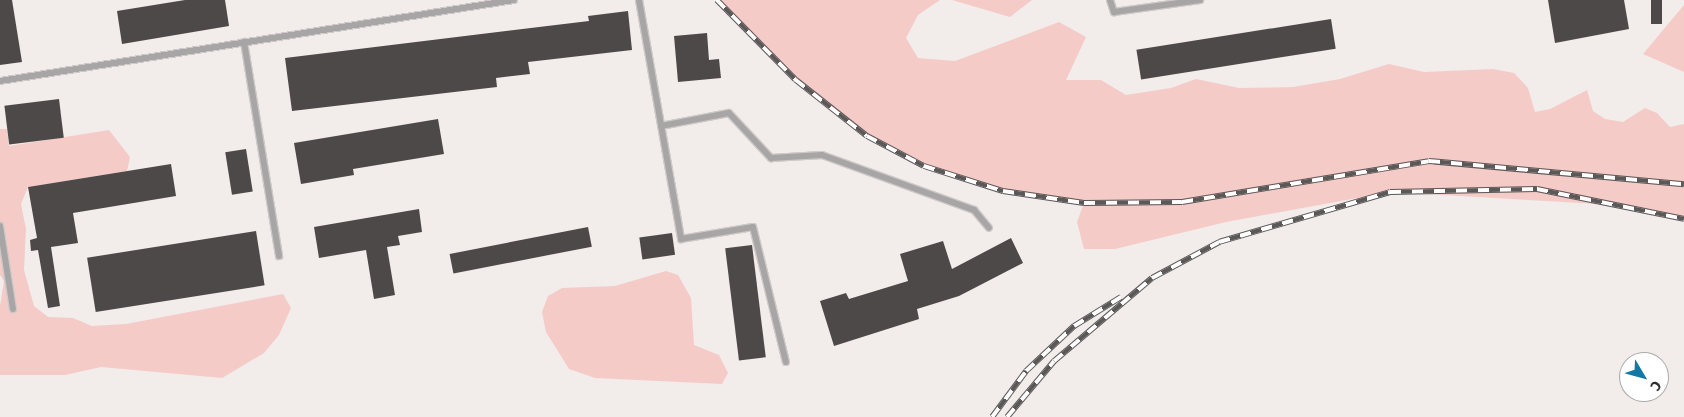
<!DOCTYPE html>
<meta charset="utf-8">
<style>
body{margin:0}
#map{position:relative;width:1684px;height:417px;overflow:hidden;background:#f2eceb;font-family:"Fira Sans",sans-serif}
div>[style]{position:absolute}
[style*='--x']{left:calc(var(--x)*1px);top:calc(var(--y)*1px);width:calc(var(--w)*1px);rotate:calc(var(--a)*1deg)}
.green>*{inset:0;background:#f5cbc8}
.building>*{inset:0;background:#4e4949;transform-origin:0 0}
.roads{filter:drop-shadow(1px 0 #cfcac9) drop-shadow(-1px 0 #cfcac9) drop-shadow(0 1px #cfcac9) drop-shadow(0 -1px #cfcac9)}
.lane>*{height:6px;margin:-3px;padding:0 3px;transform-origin:3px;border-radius:3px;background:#a7a5a5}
.rail>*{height:5.5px;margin-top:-2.75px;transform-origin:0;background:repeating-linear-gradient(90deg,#fff 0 11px,#5b5858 0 22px);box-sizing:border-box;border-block:1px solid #5b5858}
span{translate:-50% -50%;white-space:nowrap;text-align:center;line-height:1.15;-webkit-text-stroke:5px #fff;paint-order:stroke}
.north{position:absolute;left:1619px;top:352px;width:50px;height:50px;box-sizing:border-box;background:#fff;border:1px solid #acabab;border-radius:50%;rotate:127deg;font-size:14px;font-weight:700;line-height:20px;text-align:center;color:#302e2e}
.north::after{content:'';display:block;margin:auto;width:18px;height:22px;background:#1179a4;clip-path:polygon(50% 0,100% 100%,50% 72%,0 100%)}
</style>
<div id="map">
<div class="green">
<div style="clip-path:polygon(717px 0,940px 0,918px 15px,906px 38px,918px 58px,955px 61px,1059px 22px,1086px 37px,1066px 80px,1101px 80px,1126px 95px,1171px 88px,1196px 79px,1239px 88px,1293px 87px,1340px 79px,1389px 64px,1424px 72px,1493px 69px,1514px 73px,1528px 88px,1535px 112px,1550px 109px,1587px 90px,1593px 111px,1605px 119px,1623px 122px,1645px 108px,1657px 113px,1670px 127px,1684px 124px,1684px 219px,1615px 205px,1390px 192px,1226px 222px,1115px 249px,1084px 249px,1077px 222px,1084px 203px,1003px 191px,924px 166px,867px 136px,796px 80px)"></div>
<div style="clip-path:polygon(952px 0,1032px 0,1010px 17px)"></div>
<div style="clip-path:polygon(1684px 5px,1684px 72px,1643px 54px)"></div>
<div style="clip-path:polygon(0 129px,7px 129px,9px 146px,109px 130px,130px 157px,127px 171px,28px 187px,21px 204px,26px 229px,24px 270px,34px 306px,48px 317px,73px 318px,92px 326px,126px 324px,283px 294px,291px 308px,279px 335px,264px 353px,222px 378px,101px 367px,65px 375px,0 375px,0 306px,4px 281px,0 275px)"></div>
<div style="clip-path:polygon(666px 271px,678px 275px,691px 298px,694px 345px,719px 355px,728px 373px,722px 384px,595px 378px,569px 369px,546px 332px,542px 312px,548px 296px,562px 288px,615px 286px)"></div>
</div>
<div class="building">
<div style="clip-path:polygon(0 0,12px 0,22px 62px,0 65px)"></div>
<div style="clip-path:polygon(185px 0,225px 0,229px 26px,122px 44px,117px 11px)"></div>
<div style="clip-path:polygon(1548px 0,1624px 0,1629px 29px,1555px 43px)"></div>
<div style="left:1651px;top:0;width:11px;height:24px"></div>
<div style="clip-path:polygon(628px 11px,632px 50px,528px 62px,530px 74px,496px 78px,497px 87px,292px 111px,285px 58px,589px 21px,588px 16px)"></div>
<div style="left:1331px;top:19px;width:30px;height:197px;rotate:81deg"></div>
<div style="clip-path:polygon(707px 33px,709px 60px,719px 59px,721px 78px,678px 82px,674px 36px)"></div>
<div style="left:59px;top:99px;width:39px;height:55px;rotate:83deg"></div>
<div style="clip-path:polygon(438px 119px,444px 154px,353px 169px,354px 175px,301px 184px,294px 143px)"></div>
<div style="left:246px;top:149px;width:43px;height:21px;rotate:81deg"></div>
<div style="clip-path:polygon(171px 164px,176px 196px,73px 213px,78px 243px,51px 247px,60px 306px,48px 308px,38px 250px,31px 251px,30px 240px,37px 238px,28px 187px)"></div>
<div style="clip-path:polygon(419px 209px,422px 232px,398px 236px,400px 245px,387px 247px,395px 295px,374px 299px,366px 250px,319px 258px,314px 227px)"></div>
<div style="left:588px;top:227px;width:20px;height:141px;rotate:79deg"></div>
<div style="left:256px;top:231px;width:55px;height:171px;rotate:81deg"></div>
<div style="left:672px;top:233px;width:22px;height:33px;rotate:82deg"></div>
<div style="clip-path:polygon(1011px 238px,1023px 263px,959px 296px,917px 309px,919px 319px,834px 346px,820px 301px,846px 293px,849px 299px,908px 281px,900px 254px,943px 241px,952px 269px)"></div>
<div style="left:752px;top:245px;width:113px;height:27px;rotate:83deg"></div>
</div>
<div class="roads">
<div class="lane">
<div style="--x:639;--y:0;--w:243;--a:80"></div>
<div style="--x:681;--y:239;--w:73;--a:-9.5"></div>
<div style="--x:753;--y:227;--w:139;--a:76.3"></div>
<div style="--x:1110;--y:0;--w:13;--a:72"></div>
<div style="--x:1114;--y:12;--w:87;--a:-7.9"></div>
<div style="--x:244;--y:42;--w:217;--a:80.7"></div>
<div style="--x:0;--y:81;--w:520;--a:-8.96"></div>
<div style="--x:661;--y:126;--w:69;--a:-10.8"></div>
<div style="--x:729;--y:113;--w:62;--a:47"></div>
<div style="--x:771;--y:158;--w:51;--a:-3.4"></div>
<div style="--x:822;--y:155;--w:162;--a:19.9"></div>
<div style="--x:974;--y:210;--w:23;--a:50"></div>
<div style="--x:0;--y:226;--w:84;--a:81.1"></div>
</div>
</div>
<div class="rail">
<div style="--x:717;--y:0;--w:112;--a:45.4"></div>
<div style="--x:796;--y:80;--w:90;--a:38.3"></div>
<div style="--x:867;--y:136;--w:64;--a:27.8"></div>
<div style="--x:924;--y:166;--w:83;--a:17.6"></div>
<div style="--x:1003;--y:191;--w:82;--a:8.4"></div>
<div style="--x:1084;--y:203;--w:98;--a:-0.6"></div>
<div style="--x:1182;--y:202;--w:250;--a:-9.4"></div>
<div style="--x:1429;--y:161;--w:256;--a:5.2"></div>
<div style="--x:992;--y:417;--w:57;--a:-53.5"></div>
<div style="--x:1026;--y:371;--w:66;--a:-43.2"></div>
<div style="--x:1074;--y:326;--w:55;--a:-31.7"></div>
<div style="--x:1007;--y:417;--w:73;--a:-50"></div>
<div style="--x:1054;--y:361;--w:128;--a:-40.3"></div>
<div style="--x:1152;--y:278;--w:76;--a:-28.2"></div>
<div style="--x:1219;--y:242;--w:178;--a:-16.3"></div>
<div style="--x:1390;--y:192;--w:147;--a:-1.2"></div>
<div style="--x:1537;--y:189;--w:150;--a:11.5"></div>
</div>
<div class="north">С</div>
</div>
